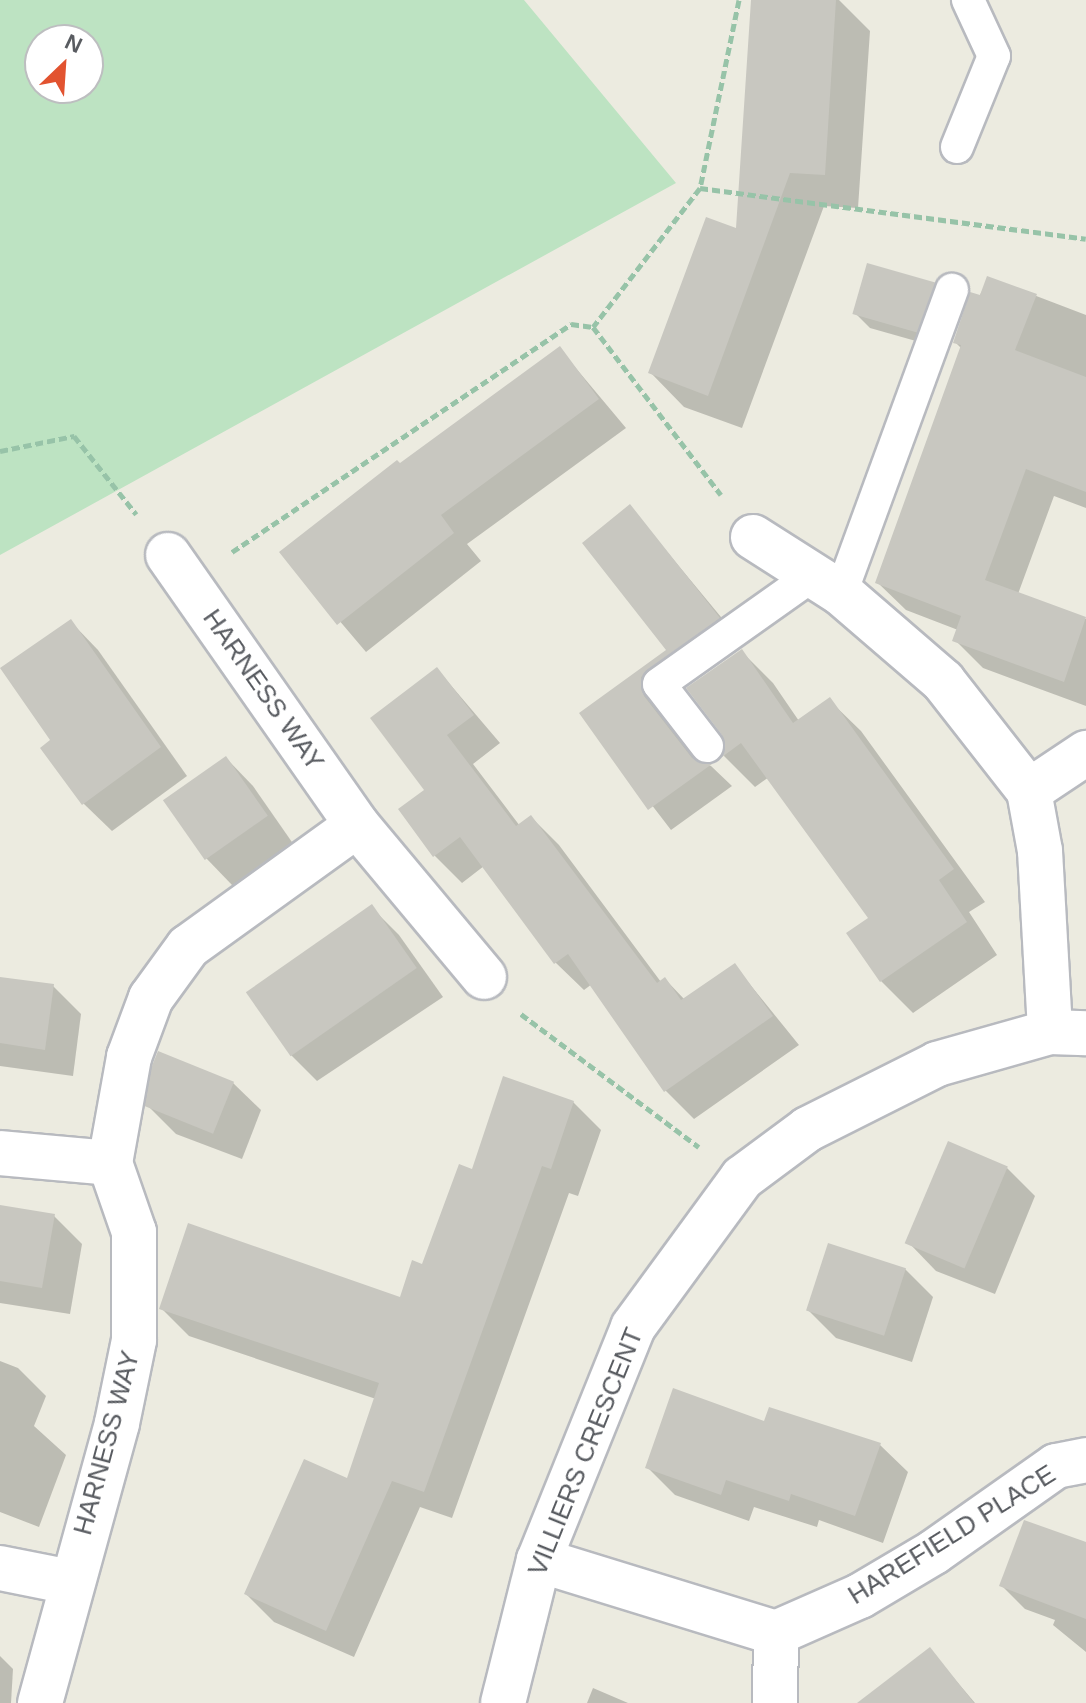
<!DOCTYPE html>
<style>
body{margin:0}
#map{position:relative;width:1086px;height:1703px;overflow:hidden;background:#ecebe0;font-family:Helvetica,sans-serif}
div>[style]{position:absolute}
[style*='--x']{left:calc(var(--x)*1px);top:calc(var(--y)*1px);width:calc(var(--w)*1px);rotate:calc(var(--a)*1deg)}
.green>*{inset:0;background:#bde3c2}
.shadow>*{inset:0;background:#0003}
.building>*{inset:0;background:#c8c7c0;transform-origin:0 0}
.path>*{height:5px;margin-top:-2.5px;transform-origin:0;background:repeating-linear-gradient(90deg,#97c3a8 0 8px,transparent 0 12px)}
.roads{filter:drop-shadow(2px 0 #b8babf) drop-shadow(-2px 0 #b8babf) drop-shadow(0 2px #b8babf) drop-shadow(0 -2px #b8babf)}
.service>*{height:32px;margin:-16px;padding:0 16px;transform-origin:16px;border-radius:16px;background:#fff}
.minor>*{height:44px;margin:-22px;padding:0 22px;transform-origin:22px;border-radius:22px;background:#fff}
span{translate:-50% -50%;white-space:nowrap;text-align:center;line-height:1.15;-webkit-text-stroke:6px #fff;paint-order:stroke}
.street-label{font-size:26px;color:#595c61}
.north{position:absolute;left:24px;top:24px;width:80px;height:80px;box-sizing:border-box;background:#fff;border:2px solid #bdbec0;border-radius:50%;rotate:25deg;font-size:22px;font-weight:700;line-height:32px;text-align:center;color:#595c61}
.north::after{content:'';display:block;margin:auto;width:28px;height:36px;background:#e25330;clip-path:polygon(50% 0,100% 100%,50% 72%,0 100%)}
</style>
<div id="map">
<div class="green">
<div style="clip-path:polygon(evenodd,0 0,524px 0,676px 183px,0 555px,0 0,88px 40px,88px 88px,40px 88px,40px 40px,88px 40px)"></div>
</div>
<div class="shadow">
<div style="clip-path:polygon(753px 0,839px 0,870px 31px,858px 208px,824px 206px,742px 428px,684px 407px,650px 372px,738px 231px)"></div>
<div style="clip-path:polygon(989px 278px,1086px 315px,1086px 508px,1054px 496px,1018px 594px,1086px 619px,1086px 706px,983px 668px,955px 640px,958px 630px,906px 610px,878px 583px,962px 349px,955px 342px)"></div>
<div style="clip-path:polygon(934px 284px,948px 298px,930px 345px,870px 328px,856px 314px)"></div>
<div style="clip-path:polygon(559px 348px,626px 428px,467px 544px,481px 561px,366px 652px,282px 553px)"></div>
<div style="clip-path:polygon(630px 507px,740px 640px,662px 699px,665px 719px,697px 761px,711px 766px,732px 786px,671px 830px,582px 714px,669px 650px)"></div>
<div style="clip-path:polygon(71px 622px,98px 650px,187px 776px,112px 831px,84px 804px,53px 741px)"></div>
<div style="clip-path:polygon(741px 651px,773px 683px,799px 721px,829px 700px,861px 731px,985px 902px,969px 912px,997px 955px,913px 1013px,881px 981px,871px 919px,769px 777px,755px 787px,724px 756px)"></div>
<div style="clip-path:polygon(437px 669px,500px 743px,473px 764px,520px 826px,531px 817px,559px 845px,661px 982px,665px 979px,685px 1000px,735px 966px,799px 1045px,694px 1119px,666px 1091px,592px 984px,584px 990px,556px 963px,484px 866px,462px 883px,435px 856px,427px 790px)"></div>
<div style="clip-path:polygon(226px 758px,253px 786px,294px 845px,233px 886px,206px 858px)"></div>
<div style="clip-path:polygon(371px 907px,399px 935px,443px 997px,317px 1081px,289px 1053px)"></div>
<div style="clip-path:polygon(0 979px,53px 986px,81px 1014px,73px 1076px,0 1066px)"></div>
<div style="clip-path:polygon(233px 1083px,261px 1110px,242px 1159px,176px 1134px,148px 1106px)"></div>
<div style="clip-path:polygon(573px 1102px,601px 1130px,578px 1196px,569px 1193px,452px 1518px,420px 1507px,354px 1657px,274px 1622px,246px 1594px,348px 1481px,376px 1399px,189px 1336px,161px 1308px,401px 1299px,423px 1266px)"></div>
<div style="clip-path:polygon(1007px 1168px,1035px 1196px,995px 1294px,936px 1271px,909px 1243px)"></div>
<div style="clip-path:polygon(0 1207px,54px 1216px,82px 1244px,70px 1314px,0 1303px)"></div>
<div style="clip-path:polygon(905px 1269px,933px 1297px,912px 1362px,836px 1338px,809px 1311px)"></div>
<div style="clip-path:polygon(0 1361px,18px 1368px,46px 1396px,34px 1426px,66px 1455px,39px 1527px,0 1512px)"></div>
<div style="clip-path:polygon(880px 1445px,908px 1472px,883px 1543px,819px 1520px,817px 1527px,754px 1507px,749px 1521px,675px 1495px,647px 1467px)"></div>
<div style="clip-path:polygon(1086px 1544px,1086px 1652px,1053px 1625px,1055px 1620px,1025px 1609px,1001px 1585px)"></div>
<div style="clip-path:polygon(930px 1650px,975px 1703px,868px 1703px)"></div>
<div style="clip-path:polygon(0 1656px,13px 1669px,11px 1703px,0 1703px)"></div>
<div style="clip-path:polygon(593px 1688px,628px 1703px,587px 1703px)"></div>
</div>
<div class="building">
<div style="clip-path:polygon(751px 0,836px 0,825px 175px,790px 173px,708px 396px,648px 373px,706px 217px,736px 228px)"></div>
<div style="left:867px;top:263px;width:71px;height:53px;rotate:16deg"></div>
<div style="clip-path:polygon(987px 276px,1037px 294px,1015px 350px,1086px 377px,1086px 492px,1026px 469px,985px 580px,1086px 617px,1064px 682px,952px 641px,961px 616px,875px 583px,961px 345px,953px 343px,970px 292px,980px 295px)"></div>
<div style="clip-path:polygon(560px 346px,599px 399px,441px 515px,454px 533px,337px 625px,279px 552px,397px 460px,400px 463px)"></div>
<div style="clip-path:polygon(630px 504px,720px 618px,641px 677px,644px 696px,692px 758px,712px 764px,648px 810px,579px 713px,666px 650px,582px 543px)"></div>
<div style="clip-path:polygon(71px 619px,161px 747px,82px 805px,40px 748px,50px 740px,0 668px)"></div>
<div style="clip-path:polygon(742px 649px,793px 723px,830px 697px,954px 869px,939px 880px,967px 922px,880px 982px,846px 933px,868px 918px,741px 743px,722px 757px,722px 735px,686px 688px)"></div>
<div style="clip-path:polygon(437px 667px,474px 715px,447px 735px,516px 826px,531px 815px,657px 983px,665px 977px,681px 1000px,735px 963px,773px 1016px,664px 1092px,568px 954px,554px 964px,460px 837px,433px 857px,398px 809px,424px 790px,370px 718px)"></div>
<div style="left:226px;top:756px;width:73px;height:77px;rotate:55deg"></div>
<div style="left:372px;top:904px;width:78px;height:154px;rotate:55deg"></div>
<div style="clip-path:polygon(0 977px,54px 984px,45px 1050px,0 1043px)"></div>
<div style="left:158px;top:1051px;width:82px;height:56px;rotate:22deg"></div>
<div style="clip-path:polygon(503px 1076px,574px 1101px,551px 1169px,542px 1166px,424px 1492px,392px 1481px,326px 1631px,244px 1594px,304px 1459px,347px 1478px,379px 1383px,159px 1309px,188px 1223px,400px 1297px,412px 1260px,422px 1264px,459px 1164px,472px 1169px)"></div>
<div style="left:948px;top:1141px;width:65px;height:111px;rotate:23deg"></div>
<div style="clip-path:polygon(0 1205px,55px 1214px,42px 1288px,0 1281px)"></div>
<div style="left:828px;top:1243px;width:82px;height:71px;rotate:18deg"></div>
<div style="clip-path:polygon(673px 1388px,764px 1421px,769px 1407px,881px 1443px,855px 1516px,791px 1494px,789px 1501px,726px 1480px,721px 1495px,645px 1468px)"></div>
<div style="clip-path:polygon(1024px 1520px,1086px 1542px,1086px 1619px,999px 1586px)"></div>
<div style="clip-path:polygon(930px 1647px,974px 1703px,857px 1703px)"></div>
</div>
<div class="path">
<div style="--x:739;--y:0;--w:192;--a:101.7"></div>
<div style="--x:700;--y:188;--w:389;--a:7.5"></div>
<div style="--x:700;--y:188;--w:175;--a:127.6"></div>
<div style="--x:593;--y:327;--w:211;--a:52.7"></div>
<div style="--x:0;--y:451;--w:76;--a:-11.5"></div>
<div style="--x:74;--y:436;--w:100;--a:51.5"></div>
<div style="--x:232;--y:552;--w:409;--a:-33.9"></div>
<div style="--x:571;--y:324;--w:22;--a:8"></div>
<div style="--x:521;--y:1014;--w:222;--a:36.8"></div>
</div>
<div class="roads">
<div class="service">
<div style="--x:957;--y:147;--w:98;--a:-67.9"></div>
<div style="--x:994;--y:56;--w:62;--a:-114.9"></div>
<div style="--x:841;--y:593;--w:323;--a:-69.9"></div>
<div style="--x:707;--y:746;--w:78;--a:-127.7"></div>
<div style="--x:659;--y:684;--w:189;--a:-35.3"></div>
</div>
<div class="minor">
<div style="--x:753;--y:537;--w:104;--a:32.5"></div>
<div style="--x:841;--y:593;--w:135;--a:40.8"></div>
<div style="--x:943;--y:681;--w:140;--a:52"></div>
<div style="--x:1029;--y:791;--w:61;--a:79.6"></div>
<div style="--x:1040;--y:851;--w:181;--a:86.8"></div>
<div style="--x:168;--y:555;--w:330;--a:55"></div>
<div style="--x:357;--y:825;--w:198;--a:50.1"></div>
<div style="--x:1029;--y:791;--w:69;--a:-33.7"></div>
<div style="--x:0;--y:1153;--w:110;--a:5.2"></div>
<div style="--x:539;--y:1560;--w:248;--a:17.1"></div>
<div style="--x:776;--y:1633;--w:92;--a:-23.8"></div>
<div style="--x:860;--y:1596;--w:86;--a:-30.7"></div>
<div style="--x:934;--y:1552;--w:149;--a:-35.2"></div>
<div style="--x:1056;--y:1466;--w:31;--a:-11"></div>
<div style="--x:0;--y:1568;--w:71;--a:11.3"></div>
<div style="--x:40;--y:1703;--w:290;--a:-74.6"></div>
<div style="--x:117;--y:1423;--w:85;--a:-78.4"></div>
<div style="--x:134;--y:1340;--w:108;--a:-90"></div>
<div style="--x:134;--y:1232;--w:73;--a:-109.2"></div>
<div style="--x:110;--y:1163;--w:108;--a:-79.8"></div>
<div style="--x:129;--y:1057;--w:63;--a:-69.6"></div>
<div style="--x:151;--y:998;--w:63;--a:-54"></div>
<div style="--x:188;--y:947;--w:208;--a:-35.8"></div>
<div style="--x:503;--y:1703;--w:147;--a:-75.9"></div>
<div style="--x:539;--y:1560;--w:251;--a:-68"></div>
<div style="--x:633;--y:1327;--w:185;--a:-53.8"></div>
<div style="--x:742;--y:1178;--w:82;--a:-36.6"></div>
<div style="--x:808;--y:1129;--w:144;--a:-26.7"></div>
<div style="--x:937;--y:1064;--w:117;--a:-15.8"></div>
<div style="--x:1050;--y:1032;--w:36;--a:2"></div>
<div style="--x:775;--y:1703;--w:70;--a:-89.2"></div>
</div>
</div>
<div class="street-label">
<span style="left:263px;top:690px;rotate:55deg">HARNESS WAY</span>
<span style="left:107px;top:1443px;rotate:-75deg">HARNESS WAY</span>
<span style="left:586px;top:1452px;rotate:-68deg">VILLIERS CRESCENT</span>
<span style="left:952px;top:1535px;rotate:-32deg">HAREFIELD PLACE</span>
</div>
<div class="north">N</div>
</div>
